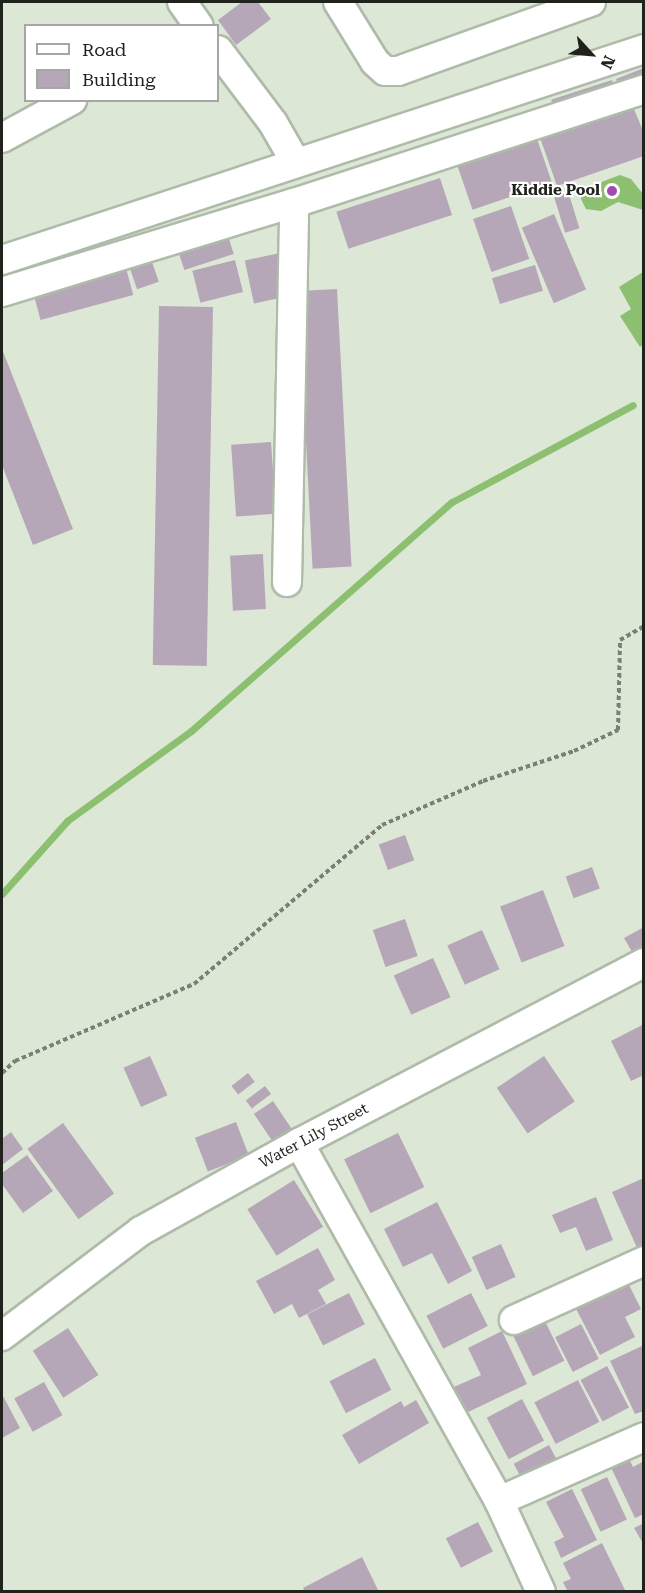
<!DOCTYPE html>
<style>
body{margin:0}
#map{position:relative;width:645px;height:1593px;overflow:hidden;background:#dce8d5;font-family:"Roboto Serif",serif}
div>[style]{position:absolute}
[style*='--x']{left:calc(var(--x)*1px);top:calc(var(--y)*1px);width:calc(var(--w)*1px);rotate:calc(var(--a)*1deg)}
.water>*{inset:0;background:#8dbf71}
.stream>*{height:7px;margin:-3.5px;padding:0 3.5px;transform-origin:3.5px;border-radius:3.5px;background:#8dbf71}
.building>*{inset:0;background:#b6a7b8;transform-origin:0 0}
.path>*{height:4px;margin-top:-2px;transform-origin:0;background:repeating-linear-gradient(90deg,#798174 0 4.5px,transparent 0 7.5px)}
.roads{filter:drop-shadow(2px 0 #afbba9) drop-shadow(-2px 0 #afbba9) drop-shadow(0 2px #afbba9) drop-shadow(0 -2px #afbba9)}
.minor>*{height:28px;margin:-14px;padding:0 14px;transform-origin:14px;border-radius:14px;background:#fff}
.dots>*{width:16px;height:16px;translate:-50% -50%;box-sizing:border-box;border:3px solid #fff;border-radius:50%}
span{translate:-50% -50%;white-space:nowrap;text-align:center;line-height:1.15;-webkit-text-stroke:4.5px #fff;paint-order:stroke}
.poi-label{font-size:15px;color:#1f231c;font-weight:700}
.right{translate:-100% -50%;text-align:right}
.street-label{font-size:15px;color:#1f231c}
.frame{position:absolute;inset:0;border:3px solid #1f231c;pointer-events:none}
.legend{position:absolute;left:24px;top:24px;width:195px;height:78px;box-sizing:border-box;background:#fff;border:2px solid #a5a7a4;margin:0;padding:8px 10px;list-style:none;font-size:18px;color:#1f231c}
.legend li{display:flex;align-items:center;gap:12px;height:30px}
.legend b{width:30px;border:2px solid #a5a7a4}
.north{position:absolute;left:561px;top:24px;width:60px;height:60px;-webkit-text-stroke:4px #fff;paint-order:stroke;rotate:116deg;font-size:16px;font-weight:700;line-height:24px;text-align:center;color:#1f231c}
.north::after{content:'';display:block;margin:auto;width:21px;height:27px;background:#1f231c;clip-path:polygon(50% 0,100% 100%,50% 72%,0 100%)}
</style>
<div id="map">
<div class="water">
<div style="clip-path:polygon(620px 175px,631px 179px,643px 194px,643px 210px,618px 202px,601px 211px,586px 209px,581px 199px,583px 189px)"></div>
<div style="clip-path:polygon(643px 272px,643px 345px,640px 347px,620px 316px,631px 309px,619px 287px)"></div>
</div>
<div class="stream">
<div style="--x:2;--y:894;--w:98;--a:-48.3"></div>
<div style="--x:67;--y:821;--w:153;--a:-36"></div>
<div style="--x:191;--y:731;--w:347;--a:-41.3"></div>
<div style="--x:452;--y:502;--w:205;--a:-28.2"></div>
</div>
<div class="building">
<div style="clip-path:polygon(242px 2px,258px 2px,271px 19px,236px 45px,218px 20px)"></div>
<div style="clip-path:polygon(644px 68px,644px 88px,623px 96px,616px 79px)"></div>
<div style="left:612px;top:80px;width:16px;height:64px;rotate:72deg"></div>
<div style="clip-path:polygon(631px 102px,644px 133px,644px 156px,557px 186px,539px 135px)"></div>
<div style="left:537px;top:139px;width:46px;height:84px;rotate:71deg"></div>
<div style="left:440px;top:178px;width:39px;height:109px;rotate:72deg"></div>
<div style="left:568px;top:191px;width:39px;height:15px;rotate:73deg"></div>
<div style="left:511px;top:206px;width:56px;height:40px;rotate:71deg"></div>
<div style="left:554px;top:214px;width:82px;height:35px;rotate:67deg"></div>
<div style="left:227px;top:233px;width:22px;height:52px;rotate:72deg"></div>
<div style="left:280px;top:253px;width:44px;height:36px;rotate:78deg"></div>
<div style="left:235px;top:260px;width:33px;height:44px;rotate:76deg"></div>
<div style="left:152px;top:262px;width:21px;height:23px;rotate:71deg"></div>
<div style="left:535px;top:265px;width:27px;height:45px;rotate:73deg"></div>
<div style="left:126px;top:268px;width:28px;height:96px;rotate:75deg"></div>
<div style="left:337px;top:289px;width:278px;height:39px;rotate:87deg"></div>
<div style="left:213px;top:307px;width:359px;height:54px;rotate:91deg"></div>
<div style="clip-path:polygon(2px 349px,73px 529px,33px 545px,2px 465px)"></div>
<div style="left:271px;top:442px;width:72px;height:40px;rotate:86deg"></div>
<div style="left:263px;top:554px;width:55px;height:33px;rotate:87deg"></div>
<div style="left:405px;top:835px;width:27px;height:28px;rotate:70deg"></div>
<div style="left:592px;top:867px;width:23px;height:28px;rotate:70deg"></div>
<div style="left:543px;top:890px;width:60px;height:46px;rotate:69deg"></div>
<div style="left:405px;top:919px;width:39px;height:34px;rotate:71deg"></div>
<div style="clip-path:polygon(644px 927px,644px 952px,635px 957px,624px 938px)"></div>
<div style="left:482px;top:930px;width:43px;height:38px;rotate:66deg"></div>
<div style="left:433px;top:958px;width:43px;height:43px;rotate:66deg"></div>
<div style="clip-path:polygon(644px 1024px,644px 1075px,631px 1081px,611px 1041px)"></div>
<div style="left:150px;top:1056px;width:43px;height:29px;rotate:66deg"></div>
<div style="left:544px;top:1056px;width:55px;height:57px;rotate:56deg"></div>
<div style="left:248px;top:1073px;width:11px;height:21px;rotate:52deg"></div>
<div style="left:265px;top:1086px;width:10px;height:24px;rotate:53deg"></div>
<div style="left:273px;top:1101px;width:34px;height:23px;rotate:56deg"></div>
<div style="left:236px;top:1122px;width:36px;height:44px;rotate:69deg"></div>
<div style="left:63px;top:1123px;width:87px;height:44px;rotate:54deg"></div>
<div style="clip-path:polygon(11px 1132px,23px 1149px,2px 1165px,2px 1139px)"></div>
<div style="left:398px;top:1133px;width:60px;height:60px;rotate:64deg"></div>
<div style="clip-path:polygon(27px 1155px,53px 1191px,23px 1213px,2px 1184px,2px 1173px)"></div>
<div style="clip-path:polygon(644px 1178px,644px 1248px,638px 1250px,612px 1192px)"></div>
<div style="left:294px;top:1180px;width:55px;height:55px;rotate:58deg"></div>
<div style="clip-path:polygon(596px 1197px,613px 1240px,586px 1251px,576px 1227px,560px 1233px,552px 1215px)"></div>
<div style="clip-path:polygon(437px 1202px,472px 1271px,448px 1284px,432px 1253px,403px 1267px,384px 1229px)"></div>
<div style="left:501px;top:1244px;width:36px;height:32px;rotate:66deg"></div>
<div style="clip-path:polygon(318px 1248px,335px 1280px,318px 1290px,326px 1304px,299px 1318px,292px 1304px,274px 1314px,256px 1281px)"></div>
<div style="clip-path:polygon(626px 1279px,641px 1309px,625px 1317px,635px 1337px,600px 1355px,574px 1305px)"></div>
<div style="left:349px;top:1293px;width:35px;height:47px;rotate:63deg"></div>
<div style="left:471px;top:1293px;width:37px;height:50px;rotate:63deg"></div>
<div style="left:542px;top:1315px;width:51px;height:35px;rotate:64deg"></div>
<div style="left:581px;top:1324px;width:39px;height:29px;rotate:63deg"></div>
<div style="left:68px;top:1328px;width:56px;height:42px;rotate:57deg"></div>
<div style="clip-path:polygon(502px 1331px,527px 1384px,466px 1413px,454px 1387px,481px 1375px,468px 1348px)"></div>
<div style="clip-path:polygon(644px 1345px,644px 1411px,635px 1414px,610px 1361px)"></div>
<div style="left:375px;top:1358px;width:36px;height:51px;rotate:63deg"></div>
<div style="left:607px;top:1366px;width:47px;height:30px;rotate:62deg"></div>
<div style="left:578px;top:1380px;width:47px;height:49px;rotate:63deg"></div>
<div style="left:44px;top:1382px;width:38px;height:34px;rotate:61deg"></div>
<div style="clip-path:polygon(2px 1394px,20px 1428px,2px 1438px)"></div>
<div style="left:522px;top:1399px;width:47px;height:40px;rotate:62deg"></div>
<div style="clip-path:polygon(416px 1400px,429px 1423px,359px 1464px,342px 1435px,401px 1401px,404px 1407px)"></div>
<div style="left:549px;top:1445px;width:17px;height:40px;rotate:62deg"></div>
<div style="clip-path:polygon(625px 1451px,633px 1467px,644px 1461px,644px 1514px,635px 1518px,607px 1459px)"></div>
<div style="left:607px;top:1477px;width:47px;height:29px;rotate:65deg"></div>
<div style="clip-path:polygon(572px 1489px,597px 1540px,561px 1558px,554px 1542px,564px 1537px,546px 1502px)"></div>
<div style="left:478px;top:1522px;width:33px;height:36px;rotate:63deg"></div>
<div style="clip-path:polygon(644px 1523px,644px 1545px,634px 1528px)"></div>
<div style="clip-path:polygon(602px 1543px,626px 1592px,568px 1592px,563px 1582px,571px 1579px,563px 1563px)"></div>
<div style="clip-path:polygon(362px 1557px,379px 1592px,305px 1592px,303px 1588px)"></div>
</div>
<div class="path">
<div style="--x:2;--y:1073;--w:18;--a:-43"></div>
<div style="--x:15;--y:1061;--w:195;--a:-23.3"></div>
<div style="--x:194;--y:984;--w:246;--a:-40.2"></div>
<div style="--x:382;--y:825;--w:110;--a:-23.5"></div>
<div style="--x:483;--y:781;--w:96;--a:-18.2"></div>
<div style="--x:574;--y:751;--w:49;--a:-25.5"></div>
<div style="--x:618;--y:730;--w:90;--a:-88.7"></div>
<div style="--x:620;--y:640;--w:28;--a:-30"></div>
</div>
<div class="roads">
<div class="minor">
<div style="--x:182;--y:2;--w:29;--a:55"></div>
<div style="--x:338;--y:2;--w:70;--a:58.3"></div>
<div style="--x:375;--y:62;--w:13;--a:42"></div>
<div style="--x:385;--y:71;--w:13;--a:0"></div>
<div style="--x:398;--y:71;--w:205;--a:-19.7"></div>
<div style="--x:218;--y:50;--w:91;--a:53"></div>
<div style="--x:273;--y:123;--w:46;--a:60.1"></div>
<div style="--x:2;--y:138;--w:80;--a:-28.5"></div>
<div style="--x:2;--y:260;--w:676;--a:-18.19"></div>
<div style="--x:2;--y:292;--w:305;--a:-17"></div>
<div style="--x:287;--y:582;--w:379;--a:-88.9"></div>
<div style="--x:294;--y:203;--w:368;--a:-18"></div>
<div style="--x:299;--y:1143;--w:410;--a:60.8"></div>
<div style="--x:499;--y:1501;--w:100;--a:65.2"></div>
<div style="--x:514;--y:1320;--w:143;--a:-24.4"></div>
<div style="--x:2;--y:1336;--w:174;--a:-37.1"></div>
<div style="--x:141;--y:1231;--w:181;--a:-29.1"></div>
<div style="--x:299;--y:1143;--w:389;--a:-27.6"></div>
<div style="--x:499;--y:1501;--w:158;--a:-23.8"></div>
</div>
</div>
<div class="dots">
<div style="left:612px;top:191px;background:#a448b2"></div>
</div>
<div class="poi-label">
<span class="right" style="left:600px;top:191px">Kiddie Pool</span>
</div>
<div class="street-label">
<span style="left:314px;top:1136px;rotate:-28deg">Water Lily Street</span>
</div>
<div class="frame"></div>
<ul class="legend">
<li><b style="height:8px;background:#fff"></b>Road</li>
<li><b style="height:16px;background:#b6a7b8"></b>Building</li>
</ul>
<div class="north">N</div>
</div>
